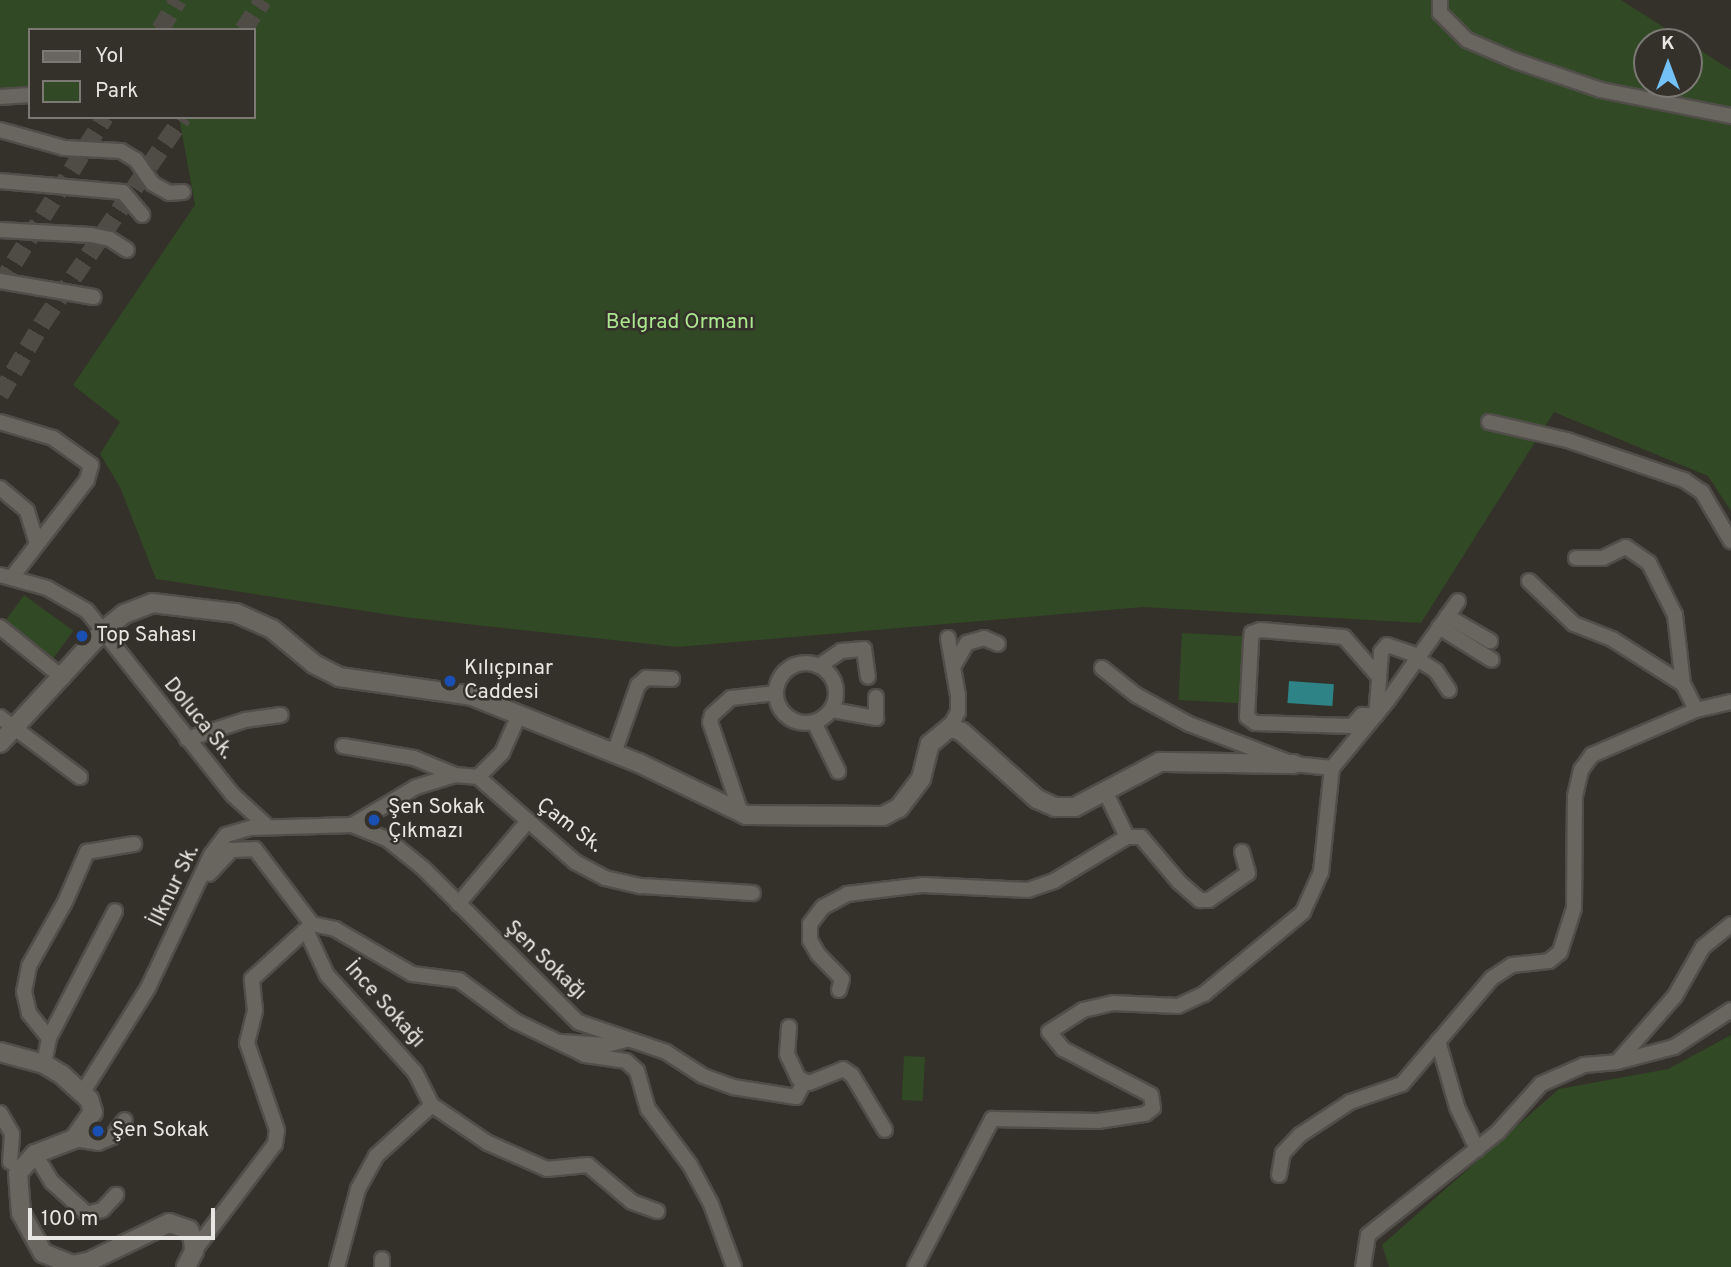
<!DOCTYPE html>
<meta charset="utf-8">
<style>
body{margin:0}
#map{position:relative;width:1731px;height:1267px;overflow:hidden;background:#34312b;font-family:Overpass,sans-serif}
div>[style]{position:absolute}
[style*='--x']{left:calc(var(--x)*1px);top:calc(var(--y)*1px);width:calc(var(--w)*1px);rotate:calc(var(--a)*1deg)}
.green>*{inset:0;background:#314924;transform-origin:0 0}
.water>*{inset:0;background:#2d8386;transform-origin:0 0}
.primary-tunnel>*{height:18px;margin-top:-9px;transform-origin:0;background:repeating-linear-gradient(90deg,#4f4c46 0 18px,transparent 0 27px)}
.roads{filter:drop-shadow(2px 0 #514e4a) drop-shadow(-2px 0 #514e4a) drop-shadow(0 2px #514e4a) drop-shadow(0 -2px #514e4a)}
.street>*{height:14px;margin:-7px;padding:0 7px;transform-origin:7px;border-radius:7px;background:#69665f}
.street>.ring{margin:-7px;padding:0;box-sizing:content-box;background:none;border:14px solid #69665f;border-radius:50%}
.secondary>*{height:18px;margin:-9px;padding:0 9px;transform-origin:9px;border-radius:9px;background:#69665f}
.dots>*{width:19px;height:19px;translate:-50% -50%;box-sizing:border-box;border:4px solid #34312b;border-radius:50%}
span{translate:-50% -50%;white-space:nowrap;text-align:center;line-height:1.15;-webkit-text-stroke:5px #34312b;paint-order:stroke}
.park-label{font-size:21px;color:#ace68e}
.poi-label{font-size:21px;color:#e8e6e2}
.left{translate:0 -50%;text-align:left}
.street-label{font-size:21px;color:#e8e6e2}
.legend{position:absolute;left:28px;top:28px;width:228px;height:91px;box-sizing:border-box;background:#34312b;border:2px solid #7c7974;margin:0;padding:9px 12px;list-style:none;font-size:21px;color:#e8e6e2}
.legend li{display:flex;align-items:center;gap:14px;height:35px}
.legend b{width:35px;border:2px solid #7c7974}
.north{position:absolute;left:1633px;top:28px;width:70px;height:70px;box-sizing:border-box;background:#34312b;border:2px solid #7c7974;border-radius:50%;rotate:0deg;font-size:19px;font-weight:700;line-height:28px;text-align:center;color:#e8e6e2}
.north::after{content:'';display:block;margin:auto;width:24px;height:32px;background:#73c1f6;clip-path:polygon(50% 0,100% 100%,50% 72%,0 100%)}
.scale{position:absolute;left:28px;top:1208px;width:187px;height:32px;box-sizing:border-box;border:4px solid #e8e6e2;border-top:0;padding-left:9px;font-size:21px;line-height:24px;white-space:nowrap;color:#e8e6e2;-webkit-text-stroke:5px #34312b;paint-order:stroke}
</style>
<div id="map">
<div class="green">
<div style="clip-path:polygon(0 0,1621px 0,1687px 42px,1647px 42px,1647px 84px,1689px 84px,1689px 43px,1731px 70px,1731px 511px,1708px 476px,1554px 412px,1421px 623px,1143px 607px,677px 647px,404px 617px,156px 579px,120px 487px,100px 454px,120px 422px,73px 385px,195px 205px,179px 117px,254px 117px,254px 30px,30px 30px,30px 86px,0 89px)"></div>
<div style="left:24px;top:595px;width:61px;height:37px;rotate:36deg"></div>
<div style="left:1182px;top:633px;width:67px;height:67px;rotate:3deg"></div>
<div style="clip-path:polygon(1731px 1035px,1731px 1267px,1389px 1267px,1382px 1245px,1559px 1089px,1668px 1069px)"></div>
<div style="left:904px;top:1056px;width:21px;height:44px;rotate:3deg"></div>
</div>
<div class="water">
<div style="left:1289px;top:681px;width:45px;height:22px;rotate:4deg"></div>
</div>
<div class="primary-tunnel">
<div style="--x:160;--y:30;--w:35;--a:-59"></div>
<div style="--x:243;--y:30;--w:36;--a:-56"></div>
<div style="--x:0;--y:285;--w:198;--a:-58"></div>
<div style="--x:0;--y:395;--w:85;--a:-59.5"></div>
<div style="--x:43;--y:322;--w:248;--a:-55.7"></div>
</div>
<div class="roads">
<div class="street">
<div style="--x:1440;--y:0;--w:13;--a:90"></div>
<div style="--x:1440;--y:13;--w:38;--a:45"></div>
<div style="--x:1467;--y:40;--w:53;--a:23.2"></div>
<div style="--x:1516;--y:61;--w:90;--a:18.8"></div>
<div style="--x:1601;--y:90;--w:133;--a:11.3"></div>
<div style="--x:0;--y:97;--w:30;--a:-4"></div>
<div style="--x:0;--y:130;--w:66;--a:15.7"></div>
<div style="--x:64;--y:148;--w:57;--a:3"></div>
<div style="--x:121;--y:151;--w:17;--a:31"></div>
<div style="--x:136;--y:160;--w:29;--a:55"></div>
<div style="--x:153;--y:184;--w:18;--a:29"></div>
<div style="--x:169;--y:193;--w:14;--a:-4"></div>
<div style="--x:0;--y:181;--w:123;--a:5.1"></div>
<div style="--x:123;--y:192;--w:30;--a:50"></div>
<div style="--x:0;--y:230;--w:91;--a:3.1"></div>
<div style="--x:91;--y:235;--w:19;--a:12"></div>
<div style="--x:110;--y:239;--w:20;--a:33"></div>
<div style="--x:0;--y:281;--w:95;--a:9.7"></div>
<div style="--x:0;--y:422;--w:55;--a:16.8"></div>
<div style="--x:53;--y:438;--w:47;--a:35.4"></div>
<div style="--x:91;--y:465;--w:16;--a:105"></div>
<div style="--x:87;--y:480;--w:123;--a:127.7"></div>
<div style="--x:1489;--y:422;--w:80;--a:13"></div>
<div style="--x:1567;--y:440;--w:124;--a:18.9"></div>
<div style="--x:1684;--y:480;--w:22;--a:34"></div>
<div style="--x:1702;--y:492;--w:57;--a:59.4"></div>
<div style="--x:0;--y:488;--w:35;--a:40"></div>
<div style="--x:27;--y:511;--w:34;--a:73"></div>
<div style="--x:1576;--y:558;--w:27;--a:0"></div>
<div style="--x:1603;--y:558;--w:25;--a:-26"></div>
<div style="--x:1626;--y:547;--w:28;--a:35"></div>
<div style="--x:1649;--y:563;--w:58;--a:63.4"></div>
<div style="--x:1675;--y:615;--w:69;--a:83.4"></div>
<div style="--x:0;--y:575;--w:49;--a:15.5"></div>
<div style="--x:47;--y:588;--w:46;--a:29.9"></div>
<div style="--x:87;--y:611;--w:235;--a:51.6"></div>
<div style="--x:233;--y:795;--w:47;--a:42.4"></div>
<div style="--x:1529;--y:581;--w:62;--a:43.7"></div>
<div style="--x:1574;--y:624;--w:41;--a:21.5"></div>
<div style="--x:1612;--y:639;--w:84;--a:32.4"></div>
<div style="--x:1683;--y:684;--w:29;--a:63"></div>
<div style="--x:1447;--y:616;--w:50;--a:30.2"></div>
<div style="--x:0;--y:627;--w:81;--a:39"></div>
<div style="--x:1439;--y:627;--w:62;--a:31.9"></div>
<div style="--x:948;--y:638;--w:59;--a:80.2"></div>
<div style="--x:958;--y:696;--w:16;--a:90"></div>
<div style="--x:958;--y:712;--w:17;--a:118"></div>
<div style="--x:1417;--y:659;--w:22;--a:32"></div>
<div style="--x:1436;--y:671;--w:23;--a:56"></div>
<div class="ring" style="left:776px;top:663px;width:46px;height:46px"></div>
<div style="--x:819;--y:666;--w:27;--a:-34"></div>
<div style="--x:841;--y:651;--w:23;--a:-5"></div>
<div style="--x:864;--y:649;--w:28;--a:82"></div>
<div style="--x:953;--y:667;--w:28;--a:-60"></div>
<div style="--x:967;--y:643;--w:18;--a:-16"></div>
<div style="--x:984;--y:638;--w:15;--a:23"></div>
<div style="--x:1102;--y:668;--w:43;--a:38.5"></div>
<div style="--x:1136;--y:695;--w:60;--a:28.7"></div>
<div style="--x:1189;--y:724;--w:112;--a:20.9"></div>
<div style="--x:1294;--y:764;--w:38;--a:6"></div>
<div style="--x:1332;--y:768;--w:88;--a:-50.5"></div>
<div style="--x:1388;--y:700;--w:121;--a:-54.7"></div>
<div style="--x:1379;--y:677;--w:53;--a:-131.2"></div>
<div style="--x:1344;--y:637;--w:84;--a:-175.2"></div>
<div style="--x:1260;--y:630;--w:9;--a:159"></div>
<div style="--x:1252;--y:633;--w:8;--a:97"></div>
<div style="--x:1251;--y:641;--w:76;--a:93"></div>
<div style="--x:1247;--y:717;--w:10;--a:37"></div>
<div style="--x:1255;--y:723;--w:97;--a:1.8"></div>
<div style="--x:1352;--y:726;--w:15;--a:-48"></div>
<div style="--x:1362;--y:715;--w:14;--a:0"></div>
<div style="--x:1376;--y:715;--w:38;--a:-85"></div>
<div style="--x:1379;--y:677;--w:25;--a:-85"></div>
<div style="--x:1381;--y:652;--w:9;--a:-49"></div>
<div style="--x:1387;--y:645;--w:34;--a:19"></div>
<div style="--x:832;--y:710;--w:45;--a:10.3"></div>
<div style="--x:876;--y:718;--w:21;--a:-90"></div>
<div style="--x:0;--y:717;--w:100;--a:36.9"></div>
<div style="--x:814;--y:722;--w:55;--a:63.9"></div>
<div style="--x:187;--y:739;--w:61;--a:-18.1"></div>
<div style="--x:245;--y:720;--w:36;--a:-8"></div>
<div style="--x:343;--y:746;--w:72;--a:9.6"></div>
<div style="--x:414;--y:758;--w:44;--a:22.5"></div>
<div style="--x:455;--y:775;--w:23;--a:5"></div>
<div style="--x:478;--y:777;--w:129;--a:41.2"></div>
<div style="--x:575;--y:862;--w:34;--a:28"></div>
<div style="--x:605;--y:878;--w:37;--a:13"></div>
<div style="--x:641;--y:886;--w:112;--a:3.6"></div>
<div style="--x:614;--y:753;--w:72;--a:-70.6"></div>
<div style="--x:638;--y:685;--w:11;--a:-41"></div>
<div style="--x:646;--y:678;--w:26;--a:2"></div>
<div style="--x:478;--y:777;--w:34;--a:-45"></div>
<div style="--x:502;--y:753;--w:42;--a:-65.9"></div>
<div style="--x:1105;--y:791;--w:51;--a:64.4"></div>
<div style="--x:741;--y:813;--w:96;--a:-108.8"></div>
<div style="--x:710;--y:722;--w:7;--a:-74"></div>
<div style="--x:712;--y:715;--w:25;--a:-42"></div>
<div style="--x:731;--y:698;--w:45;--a:-6.3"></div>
<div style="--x:352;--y:825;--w:38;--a:22"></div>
<div style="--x:387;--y:839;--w:46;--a:38.9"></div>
<div style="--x:423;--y:868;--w:218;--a:44.8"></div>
<div style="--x:578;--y:1022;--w:93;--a:18.8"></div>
<div style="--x:666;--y:1052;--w:44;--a:33"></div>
<div style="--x:703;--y:1076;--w:32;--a:20"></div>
<div style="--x:733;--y:1087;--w:64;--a:9"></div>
<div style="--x:796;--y:1097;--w:18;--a:-61"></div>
<div style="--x:209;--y:874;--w:33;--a:-47"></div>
<div style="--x:231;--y:850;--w:24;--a:-2"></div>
<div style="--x:255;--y:849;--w:94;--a:52.8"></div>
<div style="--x:458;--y:904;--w:107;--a:-49.9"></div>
<div style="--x:312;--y:924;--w:24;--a:12"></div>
<div style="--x:335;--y:929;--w:89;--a:30.3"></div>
<div style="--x:412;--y:974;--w:47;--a:7.3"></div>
<div style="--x:459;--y:980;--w:69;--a:36.2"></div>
<div style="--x:515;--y:1021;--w:78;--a:25.9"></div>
<div style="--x:585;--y:1055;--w:41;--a:8.3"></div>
<div style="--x:626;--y:1061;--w:15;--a:42"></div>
<div style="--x:637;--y:1071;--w:40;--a:74"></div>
<div style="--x:648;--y:1109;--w:70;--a:53.1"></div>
<div style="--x:690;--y:1165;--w:44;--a:61.7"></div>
<div style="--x:711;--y:1204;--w:67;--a:69.9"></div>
<div style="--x:307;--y:932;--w:47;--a:65.1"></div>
<div style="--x:327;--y:975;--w:131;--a:47.8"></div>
<div style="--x:415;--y:1072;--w:37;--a:63"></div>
<div style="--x:839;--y:990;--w:11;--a:-75"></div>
<div style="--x:842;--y:979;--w:35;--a:-134"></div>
<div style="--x:818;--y:954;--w:16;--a:-120"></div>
<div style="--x:810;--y:940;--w:16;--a:-90"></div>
<div style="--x:810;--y:924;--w:21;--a:-53"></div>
<div style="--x:823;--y:907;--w:27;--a:-28"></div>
<div style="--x:847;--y:894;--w:77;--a:-6.8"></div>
<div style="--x:923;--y:885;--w:105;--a:2.7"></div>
<div style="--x:1028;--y:890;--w:28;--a:-19"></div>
<div style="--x:1054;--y:881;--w:85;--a:-31.1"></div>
<div style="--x:1127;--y:837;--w:14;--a:0"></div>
<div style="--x:1141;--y:837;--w:59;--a:49.8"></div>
<div style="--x:1179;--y:882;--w:28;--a:41"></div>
<div style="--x:1200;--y:900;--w:9;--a:0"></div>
<div style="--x:1209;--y:900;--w:47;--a:-34.7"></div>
<div style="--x:1248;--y:873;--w:22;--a:-106"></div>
<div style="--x:789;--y:1027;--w:27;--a:94"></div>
<div style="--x:787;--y:1054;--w:26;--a:65"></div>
<div style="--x:798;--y:1078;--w:12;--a:24"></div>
<div style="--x:809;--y:1083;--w:37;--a:-22"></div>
<div style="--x:843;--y:1069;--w:11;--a:34"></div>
<div style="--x:852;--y:1075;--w:64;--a:59"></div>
<div style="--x:49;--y:1038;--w:32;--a:-129"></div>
<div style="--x:29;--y:1013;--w:22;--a:-103"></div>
<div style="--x:24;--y:992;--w:26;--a:-79"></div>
<div style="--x:29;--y:966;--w:73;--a:-60.6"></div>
<div style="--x:65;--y:902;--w:55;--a:-66.3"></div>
<div style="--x:87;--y:852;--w:48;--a:-9.7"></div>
<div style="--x:1438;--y:1041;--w:69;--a:73.9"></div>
<div style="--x:1457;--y:1107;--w:47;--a:64.5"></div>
<div style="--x:561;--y:1042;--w:46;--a:3.7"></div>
<div style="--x:607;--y:1045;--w:20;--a:-15"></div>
<div style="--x:1618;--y:1061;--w:86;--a:-48.8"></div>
<div style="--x:1675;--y:996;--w:56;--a:-60.3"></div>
<div style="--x:1703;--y:947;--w:36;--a:-39"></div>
<div style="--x:44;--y:1064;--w:26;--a:-79"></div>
<div style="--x:49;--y:1038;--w:143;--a:-62.5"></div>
<div style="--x:83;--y:1092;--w:123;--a:-58"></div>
<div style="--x:148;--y:988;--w:147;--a:-64.7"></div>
<div style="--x:211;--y:855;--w:25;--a:-53"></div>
<div style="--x:226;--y:835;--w:26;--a:-16"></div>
<div style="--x:251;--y:828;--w:101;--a:-1.7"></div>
<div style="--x:352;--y:825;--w:74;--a:-30.7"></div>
<div style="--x:416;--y:787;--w:41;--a:-17.1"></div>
<div style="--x:0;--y:1113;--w:24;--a:60"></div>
<div style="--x:12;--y:1134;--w:28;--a:94"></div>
<div style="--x:74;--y:1139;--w:24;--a:9"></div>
<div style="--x:98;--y:1143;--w:15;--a:-23"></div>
<div style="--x:112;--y:1137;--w:21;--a:-53"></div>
<div style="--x:35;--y:1154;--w:33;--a:59"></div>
<div style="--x:52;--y:1182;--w:47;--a:42.4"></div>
<div style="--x:87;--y:1214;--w:16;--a:-15"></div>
<div style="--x:102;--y:1210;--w:21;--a:-47"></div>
<div style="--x:1279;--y:1175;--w:22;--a:-80"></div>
<div style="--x:1283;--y:1153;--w:25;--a:-47"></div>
<div style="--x:1300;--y:1135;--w:60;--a:-33.4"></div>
<div style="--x:1350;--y:1102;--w:55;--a:-19.1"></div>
<div style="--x:1402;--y:1084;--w:139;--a:-49.7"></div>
<div style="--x:1492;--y:978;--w:24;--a:-33"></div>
<div style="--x:1512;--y:965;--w:37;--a:-6"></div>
<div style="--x:1549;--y:961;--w:14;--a:-39"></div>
<div style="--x:1560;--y:952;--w:46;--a:-72.3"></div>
<div style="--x:1574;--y:908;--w:112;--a:-89.5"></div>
<div style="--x:1575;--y:796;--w:27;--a:-77"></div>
<div style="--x:1581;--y:770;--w:19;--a:-54"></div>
<div style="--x:1592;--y:755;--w:113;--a:-23.4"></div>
<div style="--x:1696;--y:710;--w:36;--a:-13"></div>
<div style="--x:194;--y:1251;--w:134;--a:-52.9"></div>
<div style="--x:275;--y:1144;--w:14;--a:-82"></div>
<div style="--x:277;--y:1130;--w:92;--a:-109"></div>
<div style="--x:247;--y:1043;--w:34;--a:-76"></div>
<div style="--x:255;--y:1010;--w:31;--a:-96"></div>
<div style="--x:252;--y:979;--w:81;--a:-42.5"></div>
<div style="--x:337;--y:1267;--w:81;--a:-74.9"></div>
<div style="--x:358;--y:1189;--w:38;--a:-61"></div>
<div style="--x:376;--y:1156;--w:76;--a:-42.3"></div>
<div style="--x:432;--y:1105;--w:68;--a:34.2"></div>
<div style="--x:488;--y:1143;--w:64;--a:23.8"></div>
<div style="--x:547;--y:1169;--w:41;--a:-5.6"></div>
<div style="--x:588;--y:1165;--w:57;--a:40.1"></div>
<div style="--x:632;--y:1202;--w:27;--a:20"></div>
<div style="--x:382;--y:1267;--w:8;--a:-90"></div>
<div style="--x:915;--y:1267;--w:167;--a:-62.5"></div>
<div style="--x:992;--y:1119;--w:106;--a:1.1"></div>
<div style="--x:1098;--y:1121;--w:48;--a:-8.5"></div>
<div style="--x:1145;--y:1114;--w:10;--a:-37"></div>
<div style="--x:1153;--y:1108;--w:13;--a:-99"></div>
<div style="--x:1151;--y:1095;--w:99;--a:-152.4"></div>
<div style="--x:1063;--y:1049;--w:22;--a:-129"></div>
<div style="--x:1049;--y:1032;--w:40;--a:-32.9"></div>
<div style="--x:1083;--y:1010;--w:31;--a:-13"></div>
<div style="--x:1113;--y:1003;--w:65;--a:2.6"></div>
<div style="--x:1178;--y:1006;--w:29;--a:-25"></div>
<div style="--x:1204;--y:994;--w:129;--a:-39.6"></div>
<div style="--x:1303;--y:912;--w:44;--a:-65.8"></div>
<div style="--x:1321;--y:872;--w:105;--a:-84"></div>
<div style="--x:1363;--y:1267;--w:32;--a:-81"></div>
<div style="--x:1368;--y:1235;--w:166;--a:-38.4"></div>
<div style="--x:1498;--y:1132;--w:64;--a:-48.1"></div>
<div style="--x:1541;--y:1084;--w:47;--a:-23.8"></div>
<div style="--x:1584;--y:1065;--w:33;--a:-5"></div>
<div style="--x:1617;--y:1062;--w:59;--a:-14.7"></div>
<div style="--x:1674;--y:1047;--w:68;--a:-33"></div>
</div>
<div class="secondary">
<div style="--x:0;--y:743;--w:152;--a:-47.4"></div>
<div style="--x:103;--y:631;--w:27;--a:-39"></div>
<div style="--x:124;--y:614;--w:30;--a:-21"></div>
<div style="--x:152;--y:603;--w:85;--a:6.8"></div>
<div style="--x:236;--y:613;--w:39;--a:24"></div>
<div style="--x:272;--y:629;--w:55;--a:39.8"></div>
<div style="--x:314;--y:664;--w:28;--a:27"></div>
<div style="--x:339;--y:677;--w:134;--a:8.1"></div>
<div style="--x:472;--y:696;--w:180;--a:21.9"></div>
<div style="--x:639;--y:763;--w:119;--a:25.9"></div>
<div style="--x:746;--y:815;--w:137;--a:0.4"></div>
<div style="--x:883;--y:816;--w:18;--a:-27"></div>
<div style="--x:899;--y:808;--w:36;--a:-53"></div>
<div style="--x:921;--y:779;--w:36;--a:-76"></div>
<div style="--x:930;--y:744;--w:26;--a:-40"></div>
<div style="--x:950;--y:727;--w:13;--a:23"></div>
<div style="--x:962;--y:732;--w:101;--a:41.8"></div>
<div style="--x:1037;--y:799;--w:20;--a:24"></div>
<div style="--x:1055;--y:807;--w:20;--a:0"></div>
<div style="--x:1075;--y:807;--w:96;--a:-27.9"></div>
<div style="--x:1160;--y:762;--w:134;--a:0.9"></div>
<div style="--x:0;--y:1052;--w:46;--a:15.3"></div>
<div style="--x:44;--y:1064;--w:21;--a:31"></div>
<div style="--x:62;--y:1075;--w:36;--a:42"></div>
<div style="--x:89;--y:1099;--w:14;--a:73"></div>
<div style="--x:93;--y:1112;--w:33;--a:125"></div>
<div style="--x:74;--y:1139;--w:42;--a:159"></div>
<div style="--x:35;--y:1154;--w:25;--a:132"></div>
<div style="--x:18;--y:1173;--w:40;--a:85.7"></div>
<div style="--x:21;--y:1213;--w:46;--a:61.2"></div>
<div style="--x:43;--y:1253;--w:31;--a:22"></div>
<div style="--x:72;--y:1265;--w:16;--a:-11"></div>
<div style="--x:88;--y:1262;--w:90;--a:-25.7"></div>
<div style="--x:169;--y:1223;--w:21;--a:19"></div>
<div style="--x:189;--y:1230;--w:10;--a:66"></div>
<div style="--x:193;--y:1239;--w:12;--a:85"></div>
<div style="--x:194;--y:1251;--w:18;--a:117"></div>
</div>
</div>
<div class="dots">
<div style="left:82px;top:636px;background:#1a4fb4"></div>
<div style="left:450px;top:681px;background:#1a4fb4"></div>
<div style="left:374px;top:820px;background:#1a4fb4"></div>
<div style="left:98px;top:1131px;background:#1a4fb4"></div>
</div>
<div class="park-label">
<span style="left:680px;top:323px">Belgrad Ormanı</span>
</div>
<div class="poi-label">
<span class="left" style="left:96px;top:636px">Top Sahası</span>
<span class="left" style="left:464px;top:681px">Kılıçpınar<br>Caddesi</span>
<span class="left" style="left:388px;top:820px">Şen Sokak<br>Çıkmazı</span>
<span class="left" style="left:112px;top:1131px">Şen Sokak</span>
</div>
<div class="street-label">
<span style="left:198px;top:719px;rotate:51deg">Doluca Sk.</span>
<span style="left:569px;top:826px;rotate:37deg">Çam Sk.</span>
<span style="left:175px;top:886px;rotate:-64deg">İlknur Sk.</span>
<span style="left:545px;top:961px;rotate:44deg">Şen Sokağı</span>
<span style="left:384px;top:1005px;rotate:48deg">İnce Sokağı</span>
</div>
<ul class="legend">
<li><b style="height:9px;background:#69665f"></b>Yol</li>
<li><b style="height:19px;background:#314924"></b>Park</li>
</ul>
<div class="north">K</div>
<div class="scale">100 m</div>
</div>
